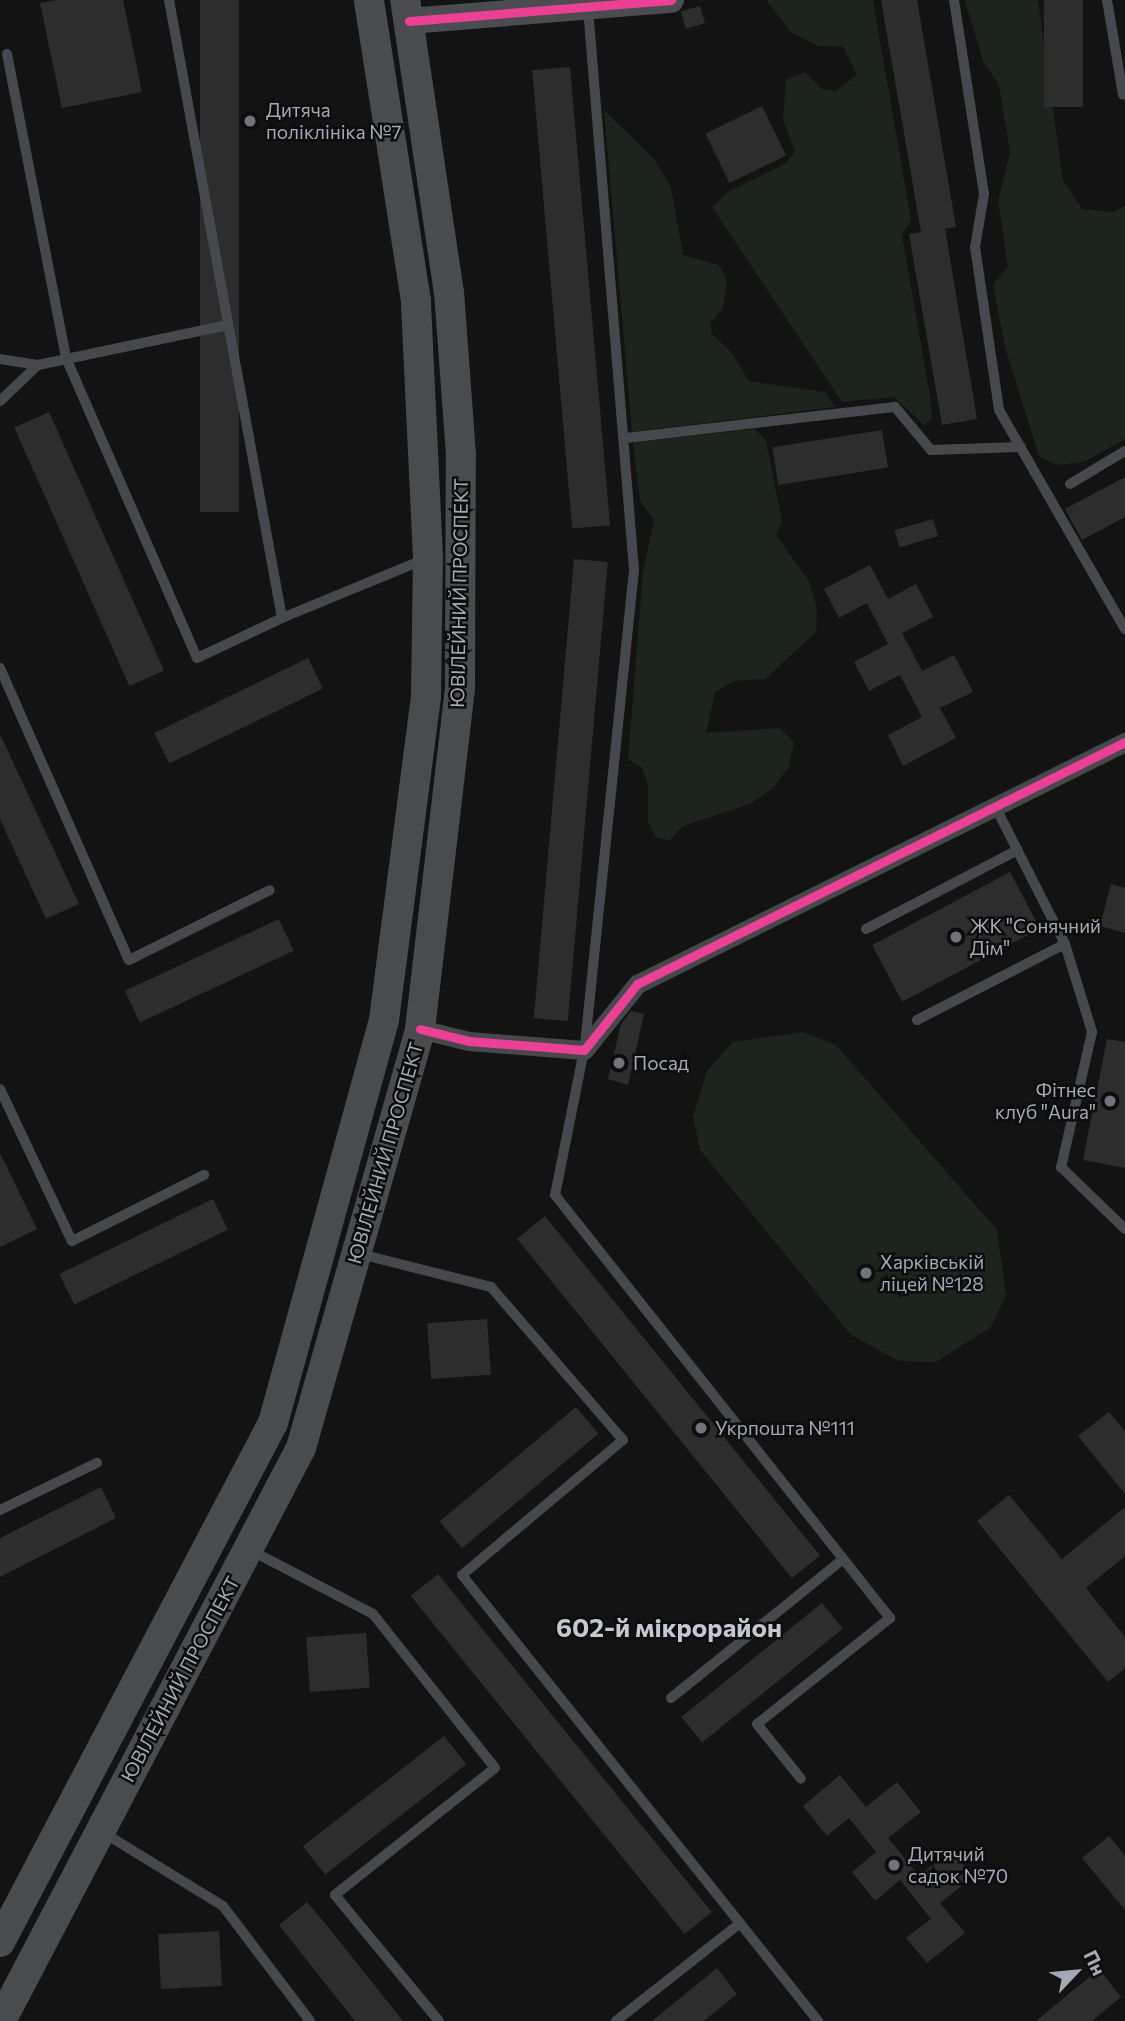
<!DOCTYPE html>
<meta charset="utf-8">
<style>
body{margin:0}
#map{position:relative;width:1125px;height:2021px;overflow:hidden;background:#131313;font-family:Commissioner,sans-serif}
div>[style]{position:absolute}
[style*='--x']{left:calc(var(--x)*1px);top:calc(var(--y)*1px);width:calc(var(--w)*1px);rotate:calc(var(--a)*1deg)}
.green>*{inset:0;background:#1d231d}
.building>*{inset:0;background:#2d2d2e;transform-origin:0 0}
.lane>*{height:10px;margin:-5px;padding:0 5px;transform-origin:5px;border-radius:5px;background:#47484b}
.street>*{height:19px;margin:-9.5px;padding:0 9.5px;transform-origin:9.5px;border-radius:9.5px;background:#47484b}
.secondary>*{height:26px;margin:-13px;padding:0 13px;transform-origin:13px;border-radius:13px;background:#4b4c4f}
.primary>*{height:30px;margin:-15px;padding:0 15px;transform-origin:15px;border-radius:15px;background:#4a4b4d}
.cycleway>*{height:9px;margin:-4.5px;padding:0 4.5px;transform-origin:4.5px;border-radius:4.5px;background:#ea4096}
.dots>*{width:19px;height:19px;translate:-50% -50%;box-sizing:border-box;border:4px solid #0d0d0f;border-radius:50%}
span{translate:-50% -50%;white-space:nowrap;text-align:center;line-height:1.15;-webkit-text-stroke:5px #0d0d0f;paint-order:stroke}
.poi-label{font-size:19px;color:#a4a9b3}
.left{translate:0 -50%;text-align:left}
.right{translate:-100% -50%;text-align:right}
.street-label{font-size:19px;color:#a4a9b3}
.district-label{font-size:26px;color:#c5c8d0;font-weight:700}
.north{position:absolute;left:1041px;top:1937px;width:70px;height:70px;-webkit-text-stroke:5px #0d0d0f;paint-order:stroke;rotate:64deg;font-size:19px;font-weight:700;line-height:28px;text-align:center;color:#a4a9b3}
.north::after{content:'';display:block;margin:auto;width:24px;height:32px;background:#a4a9b3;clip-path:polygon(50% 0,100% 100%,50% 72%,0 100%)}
</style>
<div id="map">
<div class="green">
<div style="clip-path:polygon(766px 0,873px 0,911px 220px,902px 235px,930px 396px,932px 419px,924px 425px,894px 397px,842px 402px,712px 207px,728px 192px,785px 164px,795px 151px,783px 119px,786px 79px,805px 72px,822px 89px,836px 91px,857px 75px,843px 47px,818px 46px,792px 33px)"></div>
<div style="clip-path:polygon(965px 0,1038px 0,1063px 180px,1082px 209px,1113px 212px,1125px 206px,1125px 439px,1084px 462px,1056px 465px,1039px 456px,1005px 347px,993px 284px,1008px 267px,998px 201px,1010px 152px,999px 85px,983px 61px)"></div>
<div style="clip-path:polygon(604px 110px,654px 159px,671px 187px,683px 255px,719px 265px,727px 280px,723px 308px,711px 322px,711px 333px,732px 353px,749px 381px,825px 392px,835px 407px,632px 432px)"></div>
<div style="clip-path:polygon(755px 429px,766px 441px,782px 521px,776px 535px,809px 581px,817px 608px,816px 632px,765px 679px,734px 681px,715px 692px,706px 733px,780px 728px,794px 742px,789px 767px,772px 789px,750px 804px,683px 826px,669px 841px,656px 837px,648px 822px,648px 785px,642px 768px,628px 759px,643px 572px,654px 520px,640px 501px,633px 442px)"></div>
<div style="clip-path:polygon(803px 1032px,836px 1045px,997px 1230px,1006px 1295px,991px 1327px,936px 1362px,899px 1361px,851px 1335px,700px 1150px,693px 1117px,707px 1071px,733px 1042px)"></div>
</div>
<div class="building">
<div style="clip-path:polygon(56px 0,123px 0,142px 92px,62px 108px,40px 3px)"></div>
<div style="left:200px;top:0;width:39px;height:512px"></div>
<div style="clip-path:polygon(881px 0,917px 0,956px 227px,945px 229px,977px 419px,942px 425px,909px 234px,921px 232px)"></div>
<div style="left:1044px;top:0;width:39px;height:107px"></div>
<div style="left:700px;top:6px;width:18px;height:20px;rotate:74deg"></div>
<div style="left:570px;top:67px;width:460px;height:38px;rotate:85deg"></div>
<div style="left:762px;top:106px;width:55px;height:63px;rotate:64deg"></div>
<div style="left:49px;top:412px;width:283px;height:38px;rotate:66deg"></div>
<div style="left:882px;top:430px;width:38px;height:111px;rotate:81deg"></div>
<div style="clip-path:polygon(1125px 477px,1125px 517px,1082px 540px,1065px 509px)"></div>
<div style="left:933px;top:519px;width:18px;height:40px;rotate:74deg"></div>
<div style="left:574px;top:559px;width:34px;height:461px;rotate:5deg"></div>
<div style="clip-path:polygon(870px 565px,888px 599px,916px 584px,933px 617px,902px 633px,922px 671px,954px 655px,973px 692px,940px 708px,956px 738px,903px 766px,888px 735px,922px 717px,900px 675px,869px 691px,854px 662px,888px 644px,867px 603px,839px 618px,824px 589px)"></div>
<div style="left:308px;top:658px;width:34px;height:171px;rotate:64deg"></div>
<div style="clip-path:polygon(0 734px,79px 904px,46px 919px,0 819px)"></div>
<div style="left:1010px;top:872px;width:64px;height:156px;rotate:62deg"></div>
<div style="clip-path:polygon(1111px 884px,1125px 888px,1125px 933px,1100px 926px)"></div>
<div style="left:279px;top:919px;width:35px;height:170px;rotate:65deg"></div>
<div style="clip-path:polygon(631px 1011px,644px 1014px,628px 1085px,608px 1079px,621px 1024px)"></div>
<div style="clip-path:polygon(1107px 1039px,1125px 1042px,1125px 1168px,1083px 1160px)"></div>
<div style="clip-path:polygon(0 1153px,37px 1229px,0 1247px)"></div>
<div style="left:213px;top:1199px;width:34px;height:171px;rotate:64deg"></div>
<div style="left:545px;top:1216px;width:437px;height:36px;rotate:51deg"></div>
<div style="left:487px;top:1319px;width:56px;height:60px;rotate:86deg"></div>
<div style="left:576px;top:1407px;width:35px;height:178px;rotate:50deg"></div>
<div style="clip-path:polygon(1109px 1412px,1125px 1431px,1125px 1494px,1078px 1436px)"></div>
<div style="clip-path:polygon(101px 1487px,116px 1518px,0 1577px,0 1538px)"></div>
<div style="clip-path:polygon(1009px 1495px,1062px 1559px,1125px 1507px,1125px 1556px,1086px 1588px,1125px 1637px,1125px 1668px,1108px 1682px,977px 1521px)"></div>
<div style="left:438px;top:1574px;width:435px;height:35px;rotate:51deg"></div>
<div style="left:822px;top:1603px;width:33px;height:181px;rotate:51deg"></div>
<div style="left:366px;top:1633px;width:55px;height:60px;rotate:86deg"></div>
<div style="left:444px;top:1736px;width:36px;height:179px;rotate:52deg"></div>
<div style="clip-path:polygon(840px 1775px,866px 1807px,897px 1782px,921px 1812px,888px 1838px,919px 1876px,951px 1850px,973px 1877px,940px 1903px,965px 1933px,927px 1963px,906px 1938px,931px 1919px,900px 1880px,875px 1901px,852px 1872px,876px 1852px,849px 1818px,827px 1836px,803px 1806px)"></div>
<div style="clip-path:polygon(1109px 1836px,1125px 1856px,1125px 1910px,1082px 1858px)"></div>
<div style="clip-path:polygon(307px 1902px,324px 1922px,403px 2021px,355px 2021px,279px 1925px)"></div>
<div style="left:219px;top:1931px;width:55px;height:61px;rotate:87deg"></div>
<div style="clip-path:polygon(717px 1968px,737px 1994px,704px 2021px,652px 2021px)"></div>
<div style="clip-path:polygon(1099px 1969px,1121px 1997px,1092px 2021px,1036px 2021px)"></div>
</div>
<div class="lane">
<div style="--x:169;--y:0;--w:628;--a:79.64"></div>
<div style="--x:282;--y:618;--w:155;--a:-22.4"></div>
<div style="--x:954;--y:0;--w:196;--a:81.2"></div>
<div style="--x:984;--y:194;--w:54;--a:99.6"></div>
<div style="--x:975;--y:247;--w:165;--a:81.6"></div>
<div style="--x:999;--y:410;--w:253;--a:60.1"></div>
<div style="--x:1107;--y:0;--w:96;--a:80.4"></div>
<div style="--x:588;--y:8;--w:564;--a:85.32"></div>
<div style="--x:634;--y:570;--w:483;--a:95.9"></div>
<div style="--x:584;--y:1050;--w:148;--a:101.3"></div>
<div style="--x:555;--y:1195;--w:540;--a:51.62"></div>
<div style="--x:890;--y:1618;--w:170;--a:141.4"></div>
<div style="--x:757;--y:1724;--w:70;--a:51.3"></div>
<div style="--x:7;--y:54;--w:310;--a:79"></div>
<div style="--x:66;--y:358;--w:327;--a:66.4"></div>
<div style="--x:197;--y:658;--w:94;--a:-25.2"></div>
<div style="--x:0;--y:359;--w:38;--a:9"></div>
<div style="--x:0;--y:401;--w:52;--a:-43.5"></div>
<div style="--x:38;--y:365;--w:194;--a:-11.9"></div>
<div style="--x:626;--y:438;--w:271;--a:-6.6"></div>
<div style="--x:895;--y:407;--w:56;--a:50.1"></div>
<div style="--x:931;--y:450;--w:90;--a:-1.9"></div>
<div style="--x:1070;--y:484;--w:64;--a:-31"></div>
<div style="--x:0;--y:668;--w:319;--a:66.2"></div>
<div style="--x:129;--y:960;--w:157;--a:-26.4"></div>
<div style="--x:997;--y:810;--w:150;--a:63.1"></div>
<div style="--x:1065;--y:944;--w:92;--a:72.9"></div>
<div style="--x:1092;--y:1032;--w:139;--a:102.9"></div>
<div style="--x:1061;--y:1167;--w:89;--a:44.1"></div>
<div style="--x:866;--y:929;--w:171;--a:-27.5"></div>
<div style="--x:917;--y:1020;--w:166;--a:-27.2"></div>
<div style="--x:0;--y:1089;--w:168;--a:64.7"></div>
<div style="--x:72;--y:1241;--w:148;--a:-26.6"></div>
<div style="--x:360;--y:1254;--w:135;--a:14.1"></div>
<div style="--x:491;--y:1287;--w:202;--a:49.2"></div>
<div style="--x:623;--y:1440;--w:210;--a:140"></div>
<div style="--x:462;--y:1575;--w:571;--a:51.4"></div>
<div style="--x:0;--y:1510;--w:108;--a:-25.9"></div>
<div style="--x:252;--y:1551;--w:136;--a:27.5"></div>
<div style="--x:373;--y:1614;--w:196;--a:51.6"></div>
<div style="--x:495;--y:1768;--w:204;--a:141.6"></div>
<div style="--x:335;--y:1895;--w:163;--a:50.5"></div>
<div style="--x:671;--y:1698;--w:221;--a:-38.9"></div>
<div style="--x:104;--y:1833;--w:140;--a:31.5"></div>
<div style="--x:223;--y:1906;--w:144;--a:52.9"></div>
<div style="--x:616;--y:2021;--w:158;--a:-38.3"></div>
</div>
<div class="street">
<div style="--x:420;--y:1029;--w:50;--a:13.8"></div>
<div style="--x:469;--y:1041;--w:115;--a:4.5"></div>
<div style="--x:584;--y:1050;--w:85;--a:-51.2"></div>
<div style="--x:637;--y:984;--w:545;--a:-26.38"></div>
</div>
<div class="secondary">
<div style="--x:409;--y:21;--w:263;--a:-4.6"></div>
</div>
<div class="primary">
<div style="--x:0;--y:1942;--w:586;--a:-62.26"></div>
<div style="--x:273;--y:1423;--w:418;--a:-74.6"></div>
<div style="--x:384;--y:1020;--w:326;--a:-82.6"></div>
<div style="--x:426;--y:697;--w:139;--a:-89.2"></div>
<div style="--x:428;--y:558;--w:257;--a:-92.7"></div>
<div style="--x:416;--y:301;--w:305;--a:-98.9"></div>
<div style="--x:1;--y:2021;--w:647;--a:-62.37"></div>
<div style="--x:301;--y:1448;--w:436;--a:-74.1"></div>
<div style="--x:420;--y:1029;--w:345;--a:-83.3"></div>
<div style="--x:460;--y:686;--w:231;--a:-89.8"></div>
<div style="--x:461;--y:455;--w:162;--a:-94.2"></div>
<div style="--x:449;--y:293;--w:296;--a:-98.5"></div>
</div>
<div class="cycleway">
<div style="--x:409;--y:21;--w:263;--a:-4.6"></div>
<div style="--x:420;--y:1029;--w:50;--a:13.8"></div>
<div style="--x:469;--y:1041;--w:115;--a:4.5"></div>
<div style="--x:584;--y:1050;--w:85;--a:-51.2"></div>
<div style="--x:637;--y:984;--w:545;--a:-26.38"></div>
</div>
<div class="dots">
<div style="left:250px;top:121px;background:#71747b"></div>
<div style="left:956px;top:937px;background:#71747b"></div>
<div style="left:619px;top:1063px;background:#71747b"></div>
<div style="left:1110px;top:1101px;background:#71747b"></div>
<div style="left:866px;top:1273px;background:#71747b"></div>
<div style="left:701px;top:1428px;background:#71747b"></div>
<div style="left:894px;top:1865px;background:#71747b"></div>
</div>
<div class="poi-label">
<span class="left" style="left:266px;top:121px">Дитяча<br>поліклініка №7</span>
<span class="left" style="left:970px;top:937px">ЖК "Сонячний<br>Дім"</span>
<span class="left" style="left:633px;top:1063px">Посад</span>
<span class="right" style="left:1096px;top:1101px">Фітнес<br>клуб "Aura"</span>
<span class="left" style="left:880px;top:1273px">Харківській<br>ліцей №128</span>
<span class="left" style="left:715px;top:1428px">Укрпошта №111</span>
<span class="left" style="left:908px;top:1865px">Дитячий<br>садок №70</span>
</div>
<div class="street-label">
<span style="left:459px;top:593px;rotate:-89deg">ЮВІЛЕЙНИЙ ПРОСПЕКТ</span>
<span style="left:385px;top:1153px;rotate:-74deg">ЮВІЛЕЙНИЙ ПРОСПЕКТ</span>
<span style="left:180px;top:1679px;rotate:-62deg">ЮВІЛЕЙНИЙ ПРОСПЕКТ</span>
</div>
<div class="district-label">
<span style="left:669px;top:1627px">602-й мікрорайон</span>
</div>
<div class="north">Пн</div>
</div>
